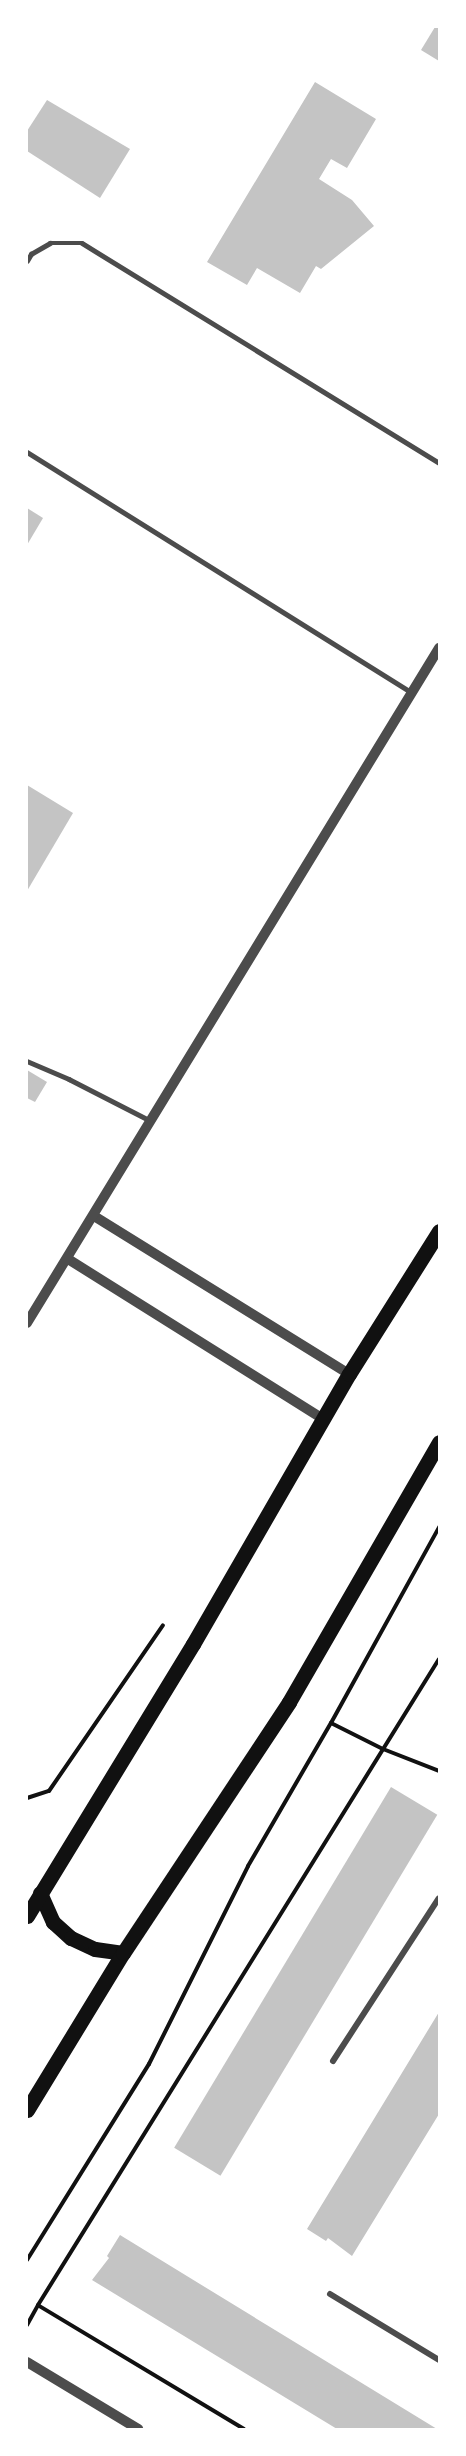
<!DOCTYPE html>
<style>
body{margin:0}
#map{position:relative;width:466px;height:2456px;overflow:hidden;background:#fff;font-family:Raleway,sans-serif}
div>[style]{position:absolute}
[style*='--x']{left:calc(var(--x)*1px);top:calc(var(--y)*1px);width:calc(var(--w)*1px);rotate:calc(var(--a)*1deg)}
.building>*{inset:0;background:#c4c4c4;transform-origin:0 0}
.path>*{height:4px;margin:-2px;padding:0 2px;transform-origin:2px;border-radius:2px;background:#111}
.service>*{height:4.5px;margin:-2.25px;padding:0 2.25px;transform-origin:2.25px;border-radius:2.25px;background:#4c4c4c}
.minor>*{height:6px;margin:-3px;padding:0 3px;transform-origin:3px;border-radius:3px;background:#4c4c4c}
.tertiary>*{height:10px;margin:-5px;padding:0 5px;transform-origin:5px;border-radius:5px;background:#4c4c4c}
.primary>*{height:15px;margin:-7.5px;padding:0 7.5px;transform-origin:7.5px;border-radius:7.5px;background:#111}
span{translate:-50% -50%;white-space:nowrap;text-align:center;line-height:1.15;-webkit-text-stroke:4.5px #fff;paint-order:stroke}
.frame{position:absolute;inset:0;border:28px solid #fff;pointer-events:none}
</style>
<div id="map">
<div class="building">
<div style="clip-path:polygon(435px 27px,439px 27px,439px 61px,421px 50px)"></div>
<div style="clip-path:polygon(315px 82px,376px 119px,347px 168px,331px 159px,319px 179px,352px 200px,374px 226px,321px 269px,316px 266px,300px 293px,257px 268px,247px 285px,207px 262px)"></div>
<div style="clip-path:polygon(47px 100px,130px 149px,100px 198px,27px 151px,27px 131px)"></div>
<div style="clip-path:polygon(27px 508px,43px 518px,27px 545px)"></div>
<div style="clip-path:polygon(27px 785px,73px 813px,27px 891px)"></div>
<div style="clip-path:polygon(27px 1070px,47px 1082px,35px 1102px,27px 1098px)"></div>
<div style="left:391px;top:1787px;width:54px;height:421px;rotate:31deg"></div>
<div style="clip-path:polygon(439px 2012px,439px 2114px,352px 2256px,328px 2238px,326px 2241px,307px 2229px)"></div>
<div style="clip-path:polygon(120px 2235px,275px 2330px,437px 2429px,337px 2429px,92px 2280px,109px 2258px,107px 2256px)"></div>
</div>
<div class="path">
<div style="--x:331;--y:1723;--w:58;--a:26.6"></div>
<div style="--x:383;--y:1749;--w:60;--a:21.4"></div>
<div style="--x:27;--y:1798;--w:23;--a:-18"></div>
<div style="--x:49;--y:1791;--w:201;--a:-55.5"></div>
<div style="--x:27;--y:2260;--w:231;--a:-58.1"></div>
<div style="--x:149;--y:2064;--w:221;--a:-63.4"></div>
<div style="--x:248;--y:1866;--w:165;--a:-59.9"></div>
<div style="--x:331;--y:1723;--w:224;--a:-61.1"></div>
<div style="--x:27;--y:2325;--w:23;--a:-61"></div>
<div style="--x:244;--y:2429;--w:240;--a:-149"></div>
<div style="--x:38;--y:2305;--w:760;--a:-58.17"></div>
</div>
<div class="service">
<div style="--x:27;--y:261;--w:8;--a:-60"></div>
<div style="--x:31;--y:254;--w:22;--a:-30"></div>
<div style="--x:50;--y:243;--w:32;--a:0"></div>
<div style="--x:82;--y:243;--w:419;--a:31.6"></div>
<div style="--x:27;--y:452;--w:453;--a:32"></div>
<div style="--x:27;--y:1061;--w:46;--a:23.2"></div>
<div style="--x:69;--y:1079;--w:90;--a:27.1"></div>
</div>
<div class="minor">
<div style="--x:333;--y:2061;--w:194;--a:-57"></div>
<div style="--x:330;--y:2294;--w:127;--a:31.2"></div>
</div>
<div class="tertiary">
<div style="--x:94;--y:1216;--w:300;--a:31.8"></div>
<div style="--x:68;--y:1259;--w:303;--a:32.1"></div>
<div style="--x:27;--y:1323;--w:791;--a:-58.6"></div>
<div style="--x:27;--y:2362;--w:130;--a:31.1"></div>
</div>
<div class="primary">
<div style="--x:40;--y:1893;--w:32;--a:66"></div>
<div style="--x:53;--y:1922;--w:24;--a:42"></div>
<div style="--x:71;--y:1938;--w:26;--a:25"></div>
<div style="--x:95;--y:1949;--w:28;--a:8"></div>
<div style="--x:27;--y:1916;--w:319;--a:-58.6"></div>
<div style="--x:193;--y:1644;--w:312;--a:-60"></div>
<div style="--x:349;--y:1374;--w:169;--a:-57.8"></div>
<div style="--x:27;--y:2110;--w:184;--a:-58.6"></div>
<div style="--x:123;--y:1953;--w:301;--a:-56.5"></div>
<div style="--x:289;--y:1702;--w:300;--a:-60"></div>
</div>
<div class="frame"></div>
</div>
